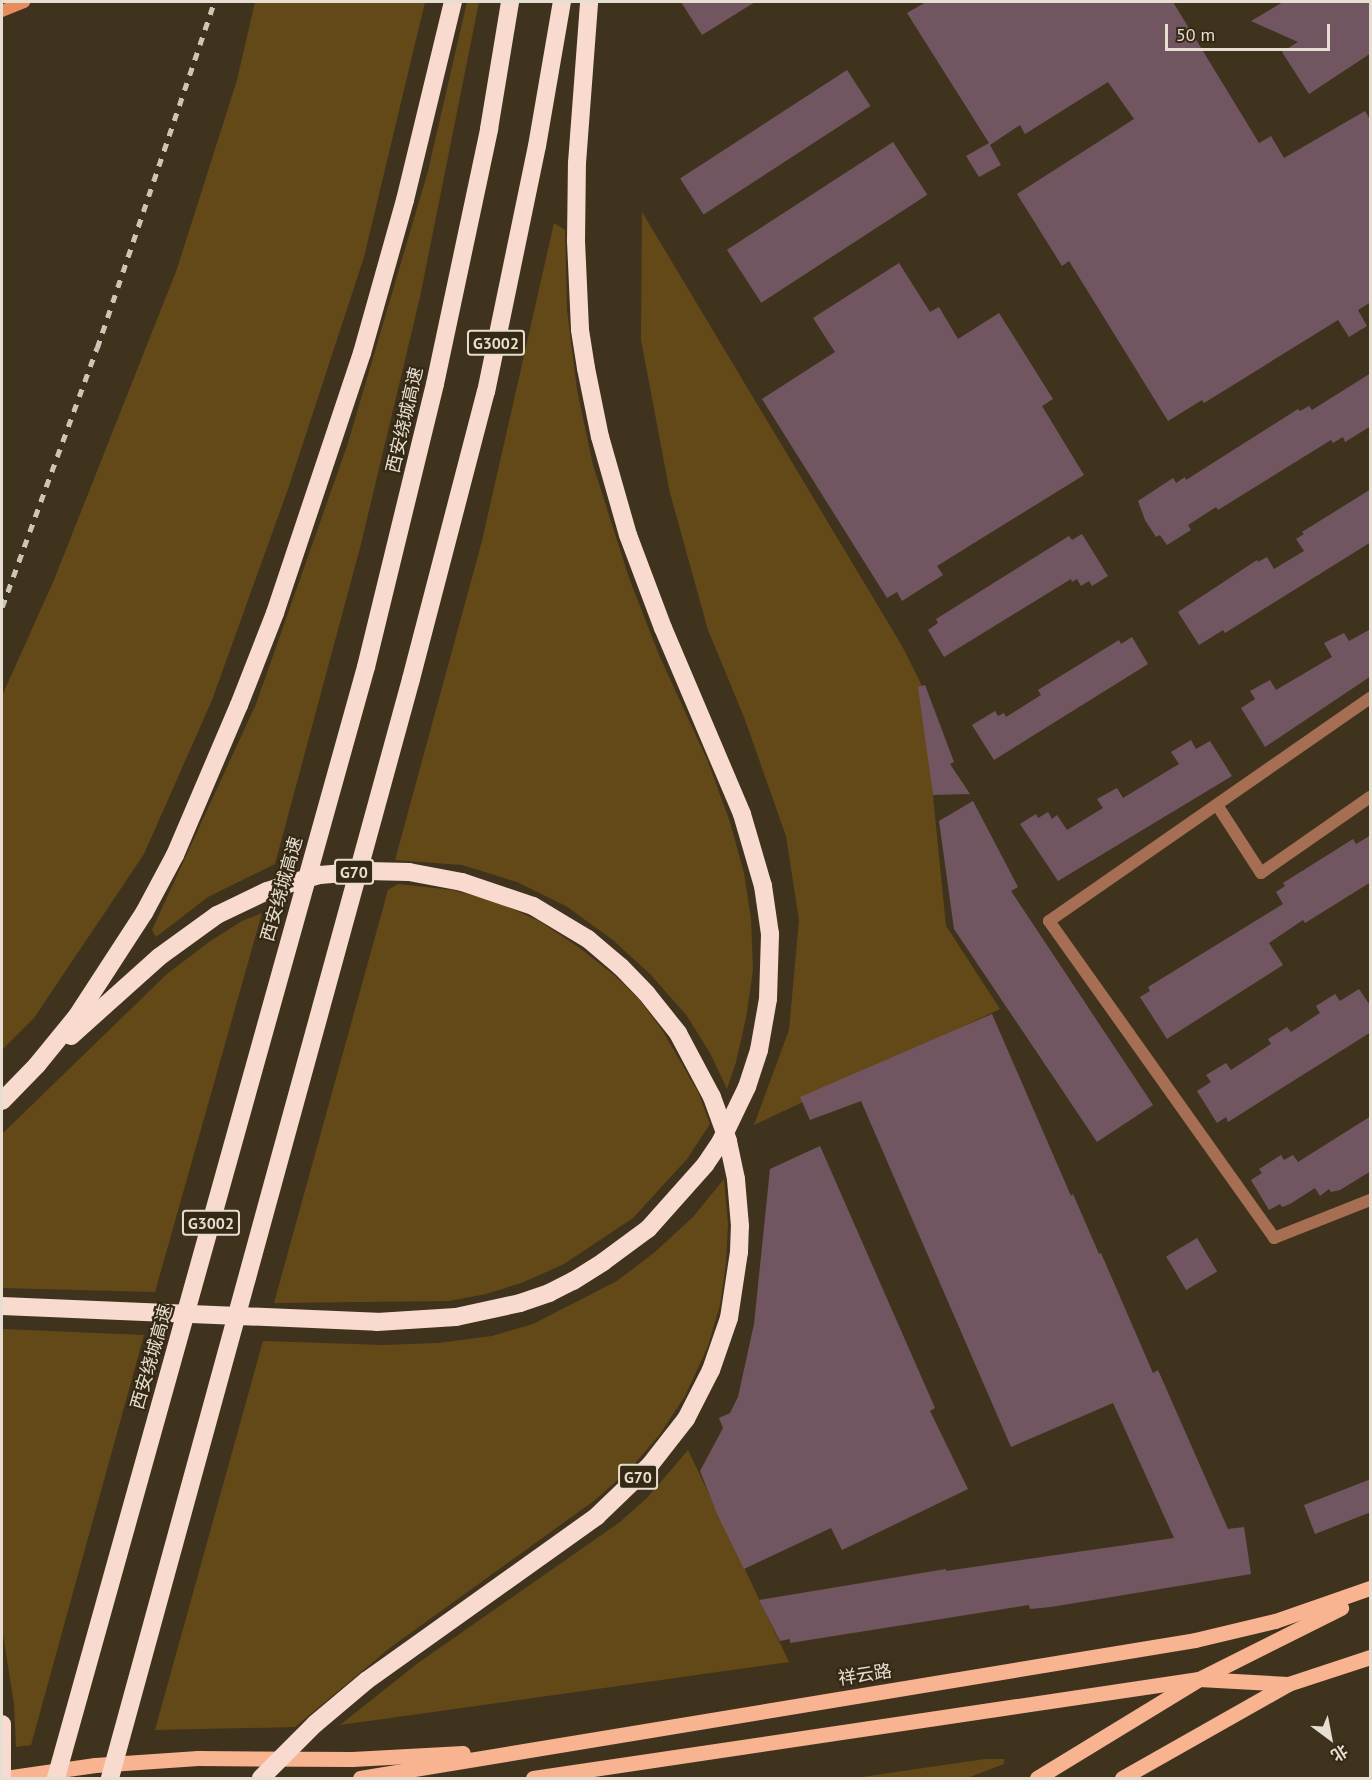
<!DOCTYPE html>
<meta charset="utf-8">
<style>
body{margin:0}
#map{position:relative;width:1372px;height:1780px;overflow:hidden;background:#40331e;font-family:"PT Sans","Noto Sans SC",sans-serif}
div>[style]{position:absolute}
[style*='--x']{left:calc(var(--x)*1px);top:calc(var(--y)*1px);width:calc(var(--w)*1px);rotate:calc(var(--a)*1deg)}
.green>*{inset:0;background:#644918}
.building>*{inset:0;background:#715661;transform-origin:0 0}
.street>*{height:12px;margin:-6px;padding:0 6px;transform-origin:6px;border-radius:6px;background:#a66e52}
.secondary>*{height:12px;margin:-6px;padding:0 6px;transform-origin:6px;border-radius:6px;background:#e58d5e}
.primary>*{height:15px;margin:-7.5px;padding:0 7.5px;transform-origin:7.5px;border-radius:7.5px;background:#f8b391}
.highway>*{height:18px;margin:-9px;padding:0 9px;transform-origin:9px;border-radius:9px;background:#f8dbce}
.rail>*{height:4.5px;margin-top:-2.25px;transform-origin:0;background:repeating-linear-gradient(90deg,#cec5b7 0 8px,transparent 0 16px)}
.highway-bridge>*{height:18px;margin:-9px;padding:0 9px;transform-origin:9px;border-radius:9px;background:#f8dbce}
span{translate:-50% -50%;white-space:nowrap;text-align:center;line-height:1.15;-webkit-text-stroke:4.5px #362914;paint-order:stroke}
.shield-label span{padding:2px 4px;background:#362914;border:2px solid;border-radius:4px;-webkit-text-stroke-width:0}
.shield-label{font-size:16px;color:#e6ded1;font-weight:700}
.street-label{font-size:18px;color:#e6ded1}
.frame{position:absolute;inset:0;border:3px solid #e6ded1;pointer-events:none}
.north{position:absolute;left:1300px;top:1708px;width:60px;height:60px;-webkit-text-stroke:4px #362914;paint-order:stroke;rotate:148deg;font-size:16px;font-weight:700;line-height:24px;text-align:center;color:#e6ded1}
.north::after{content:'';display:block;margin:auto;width:21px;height:27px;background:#e6ded1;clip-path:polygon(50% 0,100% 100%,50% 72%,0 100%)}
.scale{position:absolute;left:1165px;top:24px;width:165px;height:27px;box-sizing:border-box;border:3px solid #e6ded1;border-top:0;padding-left:8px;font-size:18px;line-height:21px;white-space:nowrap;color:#e6ded1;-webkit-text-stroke:4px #362914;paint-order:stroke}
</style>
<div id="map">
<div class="green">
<div style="clip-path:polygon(255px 2px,425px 2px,364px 257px,288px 489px,212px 700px,144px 854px,34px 1018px,2px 1050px,2px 696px,54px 580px,177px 269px,237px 80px)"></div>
<div style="clip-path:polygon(467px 2px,479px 2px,420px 297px,361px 544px,275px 864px,208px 897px,156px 937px,152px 930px,256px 704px,348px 443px,428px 171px)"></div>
<div style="clip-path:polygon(642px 212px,902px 646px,922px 686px,946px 926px,1000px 1009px,754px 1125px,789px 1030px,799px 920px,786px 836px,744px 717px,708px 630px,670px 493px,641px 340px)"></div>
<div style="clip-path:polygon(554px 223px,565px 230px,567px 310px,577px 390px,593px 465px,629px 578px,659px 655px,708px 762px,730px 822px,744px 873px,751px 919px,753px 970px,746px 1018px,736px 1062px,727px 1089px,710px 1053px,687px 1016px,651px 975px,613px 940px,566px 906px,517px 882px,462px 865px,395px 860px,482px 541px)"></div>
<div style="clip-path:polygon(398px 884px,452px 890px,495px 901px,539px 921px,577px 946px,614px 975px,639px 999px,662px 1030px,698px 1092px,710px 1124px,687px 1159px,633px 1218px,564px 1264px,524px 1282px,486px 1294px,449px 1301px,274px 1303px,388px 890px)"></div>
<div style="clip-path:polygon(262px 913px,155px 1292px,2px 1288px,2px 1134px,167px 974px,209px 942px,242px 921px)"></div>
<div style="clip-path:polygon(724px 1179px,728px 1224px,726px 1263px,720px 1305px,708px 1346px,685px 1396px,660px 1434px,631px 1468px,595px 1500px,391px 1647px,295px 1727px,155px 1730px,263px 1341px,383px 1345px,438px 1343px,492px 1336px,533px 1324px,617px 1281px,655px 1252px,693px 1217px)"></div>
<div style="clip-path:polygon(2px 1329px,144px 1335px,31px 1745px,16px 1747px,14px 1704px,2px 1628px)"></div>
<div style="clip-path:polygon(688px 1450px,789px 1662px,340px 1725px,418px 1663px,620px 1522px,648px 1497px)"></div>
<div style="clip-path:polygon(985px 1759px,1004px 1759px,1004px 1764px,967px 1778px,855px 1778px)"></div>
</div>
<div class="building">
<div style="clip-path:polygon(681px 2px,755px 2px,702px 35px)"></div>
<div style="clip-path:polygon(926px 2px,1173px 2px,1259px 143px,1271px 136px,1284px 158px,1365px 111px,1371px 121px,1371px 302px,1358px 310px,1367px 326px,1349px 337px,1338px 320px,1204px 403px,1202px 400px,1168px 421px,1069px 261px,1062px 266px,1017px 194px,1134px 119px,1108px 82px,1025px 134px,1020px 125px,990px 145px,1001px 165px,979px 177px,966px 156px,989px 143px,907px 13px)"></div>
<div style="clip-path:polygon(1283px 2px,1371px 2px,1371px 53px,1309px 94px,1282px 52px,1298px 42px,1251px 21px)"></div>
<div style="left:847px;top:70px;width:43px;height:199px;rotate:57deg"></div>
<div style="left:893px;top:142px;width:63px;height:198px;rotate:57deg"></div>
<div style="clip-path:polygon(899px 263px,930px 312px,939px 307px,958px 339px,999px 313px,1053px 399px,1042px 406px,1084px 475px,937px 566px,943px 575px,902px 601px,897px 592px,887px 598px,762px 399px,835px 352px,813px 318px)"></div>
<div style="clip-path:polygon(1371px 373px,1371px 426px,1345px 442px,1343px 437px,1333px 443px,1331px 440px,1218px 510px,1216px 507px,1188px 525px,1191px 530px,1167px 545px,1160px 535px,1156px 537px,1145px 520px,1138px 501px,1173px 478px,1176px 483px,1185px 477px,1186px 480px,1298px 409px,1300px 411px,1309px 406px,1312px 410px)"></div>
<div style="clip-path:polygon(1371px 489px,1371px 542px,1225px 633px,1223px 630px,1199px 645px,1178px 612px,1257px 560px,1258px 562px,1267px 557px,1274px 569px,1304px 551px,1296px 539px,1304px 534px,1302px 532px)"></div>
<div style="clip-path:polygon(1082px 534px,1108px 576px,1092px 586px,1089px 581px,1081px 586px,1077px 579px,1072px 582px,1071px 579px,944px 657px,928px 630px,938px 623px,936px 619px,1069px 536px,1072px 540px)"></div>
<div style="clip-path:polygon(1371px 629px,1371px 676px,1265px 747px,1241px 708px,1255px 699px,1250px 691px,1270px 680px,1276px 690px,1332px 657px,1324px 643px,1344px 633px,1349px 641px)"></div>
<div style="clip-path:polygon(1132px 637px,1148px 664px,994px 760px,972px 725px,995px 711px,998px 716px,1004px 713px,1006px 717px,1041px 695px,1038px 690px,1119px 640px,1121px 644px)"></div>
<div style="clip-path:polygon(925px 685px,954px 762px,950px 764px,970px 794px,933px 795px,918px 687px)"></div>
<div style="clip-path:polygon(1191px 740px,1196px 749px,1210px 741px,1232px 776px,1058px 881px,1020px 824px,1036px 814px,1038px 818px,1048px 812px,1052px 819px,1057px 815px,1067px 830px,1103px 808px,1097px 799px,1117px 788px,1123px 798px,1179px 764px,1171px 752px)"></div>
<div style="clip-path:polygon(973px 801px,1018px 887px,1011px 891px,1153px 1105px,1097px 1142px,954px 929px,939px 821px)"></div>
<div style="clip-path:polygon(1371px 835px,1371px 882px,1305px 923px,1303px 920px,1269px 943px,1283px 965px,1167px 1039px,1140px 997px,1150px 991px,1148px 987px,1283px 904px,1276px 892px,1285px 886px,1283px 883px,1353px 839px,1356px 844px)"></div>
<div style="clip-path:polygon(1359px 989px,1371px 1007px,1371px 1032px,1228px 1122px,1226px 1117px,1217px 1123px,1197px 1091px,1211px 1082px,1206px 1075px,1226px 1063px,1231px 1070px,1271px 1044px,1268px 1039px,1287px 1027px,1291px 1032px,1320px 1013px,1316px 1006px,1335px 994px,1340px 1001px)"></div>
<div style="clip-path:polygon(992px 1014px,1071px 1196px,1073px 1194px,1099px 1254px,1101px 1253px,1153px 1373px,1158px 1370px,1228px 1529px,1244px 1527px,1251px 1574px,1051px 1607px,1030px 1609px,1029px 1605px,790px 1643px,790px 1639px,780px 1641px,759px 1600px,946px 1569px,946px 1571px,1174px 1538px,1113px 1403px,1011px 1447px,861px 1101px,810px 1120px,800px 1097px)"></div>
<div style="clip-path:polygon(1371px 1116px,1371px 1171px,1340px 1190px,1331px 1192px,1329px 1189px,1320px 1196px,1315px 1188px,1290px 1204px,1282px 1207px,1280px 1204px,1269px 1210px,1251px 1180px,1262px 1173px,1259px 1169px,1281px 1155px,1284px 1160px,1293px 1155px,1298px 1162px)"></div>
<div style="clip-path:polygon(820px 1146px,935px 1408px,930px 1411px,968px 1489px,842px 1550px,831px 1528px,744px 1569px,718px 1516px,700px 1471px,723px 1428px,719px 1418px,730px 1413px,738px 1397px,754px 1324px,770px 1169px)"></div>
<div style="left:1197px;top:1238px;width:39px;height:36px;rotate:59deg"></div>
<div style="clip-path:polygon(1371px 1479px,1371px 1512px,1315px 1534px,1304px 1505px)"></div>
</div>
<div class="street">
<div style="--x:1370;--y:698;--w:391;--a:145.2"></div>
<div style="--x:1049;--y:921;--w:389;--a:54.6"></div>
<div style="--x:1274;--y:1238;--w:103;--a:-21.6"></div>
<div style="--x:1217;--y:805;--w:81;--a:57.1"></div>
<div style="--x:1261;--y:873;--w:133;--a:-34.9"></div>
</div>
<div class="secondary">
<div style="--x:2;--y:11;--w:24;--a:-22"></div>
</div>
<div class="primary">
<div style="--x:5;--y:1778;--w:91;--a:-8.2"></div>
<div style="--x:95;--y:1765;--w:103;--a:-3.9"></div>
<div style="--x:198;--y:1758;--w:154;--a:0.4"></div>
<div style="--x:352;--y:1759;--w:111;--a:-3.1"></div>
<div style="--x:360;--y:1778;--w:846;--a:-9.38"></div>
<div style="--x:1195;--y:1640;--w:82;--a:-13.4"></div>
<div style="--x:1275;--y:1621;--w:101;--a:-19.2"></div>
<div style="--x:533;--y:1778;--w:673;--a:-8.46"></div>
<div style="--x:1199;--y:1679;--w:89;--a:3.2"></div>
<div style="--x:1037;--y:1778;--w:190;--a:-31.4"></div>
<div style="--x:1199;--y:1679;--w:159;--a:-26.6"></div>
<div style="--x:1122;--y:1778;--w:191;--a:-29.5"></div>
<div style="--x:1288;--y:1684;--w:86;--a:-18.2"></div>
</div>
<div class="highway">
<div style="--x:366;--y:667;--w:291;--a:-76.3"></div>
<div style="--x:435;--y:384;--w:261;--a:-78"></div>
<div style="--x:489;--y:129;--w:129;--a:-80.6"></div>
<div style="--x:411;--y:679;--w:297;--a:-75.4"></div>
<div style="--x:486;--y:392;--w:251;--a:-78.3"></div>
<div style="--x:537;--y:146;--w:146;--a:-80.2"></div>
<div style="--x:71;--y:1036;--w:118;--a:-41.9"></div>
<div style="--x:159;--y:957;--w:72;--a:-35.9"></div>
<div style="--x:217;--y:915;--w:55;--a:-25.6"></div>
<div style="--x:267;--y:891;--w:29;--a:-18"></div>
<div style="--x:295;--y:882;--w:26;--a:-16"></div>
<div style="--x:320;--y:875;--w:47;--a:-4.9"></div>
<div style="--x:367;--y:871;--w:42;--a:1.4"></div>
<div style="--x:409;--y:872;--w:54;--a:10.7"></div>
<div style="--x:462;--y:882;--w:75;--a:18.7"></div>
<div style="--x:533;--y:906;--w:64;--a:31"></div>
<div style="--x:588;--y:939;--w:43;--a:40.3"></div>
<div style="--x:621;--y:967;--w:37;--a:46"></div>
<div style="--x:647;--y:994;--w:50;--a:51.5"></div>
<div style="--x:2;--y:1101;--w:50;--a:-45.8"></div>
<div style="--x:37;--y:1065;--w:63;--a:-50.8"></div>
<div style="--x:77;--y:1016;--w:123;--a:-57"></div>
<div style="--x:144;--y:913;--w:66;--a:-61.9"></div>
<div style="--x:175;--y:855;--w:163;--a:-66.9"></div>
<div style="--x:239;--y:705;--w:99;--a:-68.6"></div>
<div style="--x:275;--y:613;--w:274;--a:-71.5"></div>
<div style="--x:362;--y:353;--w:159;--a:-74.3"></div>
<div style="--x:405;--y:200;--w:204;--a:-76.4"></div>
<div style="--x:2;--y:1306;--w:375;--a:2.4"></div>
<div style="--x:377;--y:1322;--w:79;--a:-3.6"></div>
<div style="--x:456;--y:1317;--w:66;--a:-12.3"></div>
<div style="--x:520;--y:1303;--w:31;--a:-19"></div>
<div style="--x:549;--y:1293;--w:27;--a:-27"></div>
<div style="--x:573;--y:1281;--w:36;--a:-32"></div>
<div style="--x:603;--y:1262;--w:56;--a:-36.3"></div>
<div style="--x:648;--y:1229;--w:86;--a:-48.3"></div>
<div style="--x:705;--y:1165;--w:27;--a:-56"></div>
<div style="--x:720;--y:1143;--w:62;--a:-64.3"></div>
<div style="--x:747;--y:1087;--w:39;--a:-72"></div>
<div style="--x:759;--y:1050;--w:52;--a:-80"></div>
<div style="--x:768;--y:999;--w:65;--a:-88.2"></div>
<div style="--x:770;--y:934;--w:49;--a:-98.3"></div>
<div style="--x:763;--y:886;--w:75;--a:-106.3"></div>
<div style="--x:742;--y:814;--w:202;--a:-113"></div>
<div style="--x:663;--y:628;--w:99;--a:-110.6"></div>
<div style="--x:628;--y:535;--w:102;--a:-105.9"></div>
<div style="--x:600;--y:437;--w:70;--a:-101.5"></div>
<div style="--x:586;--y:368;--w:39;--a:-99"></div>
<div style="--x:580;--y:329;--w:88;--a:-92.6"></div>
<div style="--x:576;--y:241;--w:78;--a:-89.3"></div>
<div style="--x:577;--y:163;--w:161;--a:-85.7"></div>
<div style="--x:2;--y:1724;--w:54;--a:90"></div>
</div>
<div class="rail">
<div style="--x:2;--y:607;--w:276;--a:-69.9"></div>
<div style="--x:97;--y:348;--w:365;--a:-71.3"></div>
</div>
<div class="highway-bridge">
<div style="--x:56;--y:1778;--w:1153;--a:-74.41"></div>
<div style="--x:110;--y:1778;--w:1139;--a:-74.68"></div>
<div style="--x:261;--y:1778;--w:76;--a:-45"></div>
<div style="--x:315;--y:1724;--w:67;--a:-40.1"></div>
<div style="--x:366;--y:1681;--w:284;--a:-35.5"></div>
<div style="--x:597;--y:1516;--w:74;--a:-43.9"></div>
<div style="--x:650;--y:1465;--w:58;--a:-52"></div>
<div style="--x:686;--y:1419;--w:55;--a:-63"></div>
<div style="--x:711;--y:1370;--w:55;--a:-70.9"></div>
<div style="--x:729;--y:1318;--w:67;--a:-81.4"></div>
<div style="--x:739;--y:1252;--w:26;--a:-88"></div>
<div style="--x:740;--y:1226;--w:47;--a:-94.9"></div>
<div style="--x:736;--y:1179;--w:39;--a:-102"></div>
<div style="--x:728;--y:1141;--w:47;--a:-110"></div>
<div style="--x:712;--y:1097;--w:72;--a:-118"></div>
</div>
<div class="shield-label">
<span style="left:496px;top:343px">G3002</span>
<span style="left:354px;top:872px">G70</span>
<span style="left:211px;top:1223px">G3002</span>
<span style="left:638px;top:1477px">G70</span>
</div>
<div class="street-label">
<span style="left:405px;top:420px;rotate:-77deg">西安绕城高速</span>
<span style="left:282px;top:889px;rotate:-74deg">西安绕城高速</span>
<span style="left:152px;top:1357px;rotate:-74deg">西安绕城高速</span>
<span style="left:865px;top:1675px;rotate:-9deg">祥云路</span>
</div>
<div class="frame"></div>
<div class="north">北</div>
<div class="scale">50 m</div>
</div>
